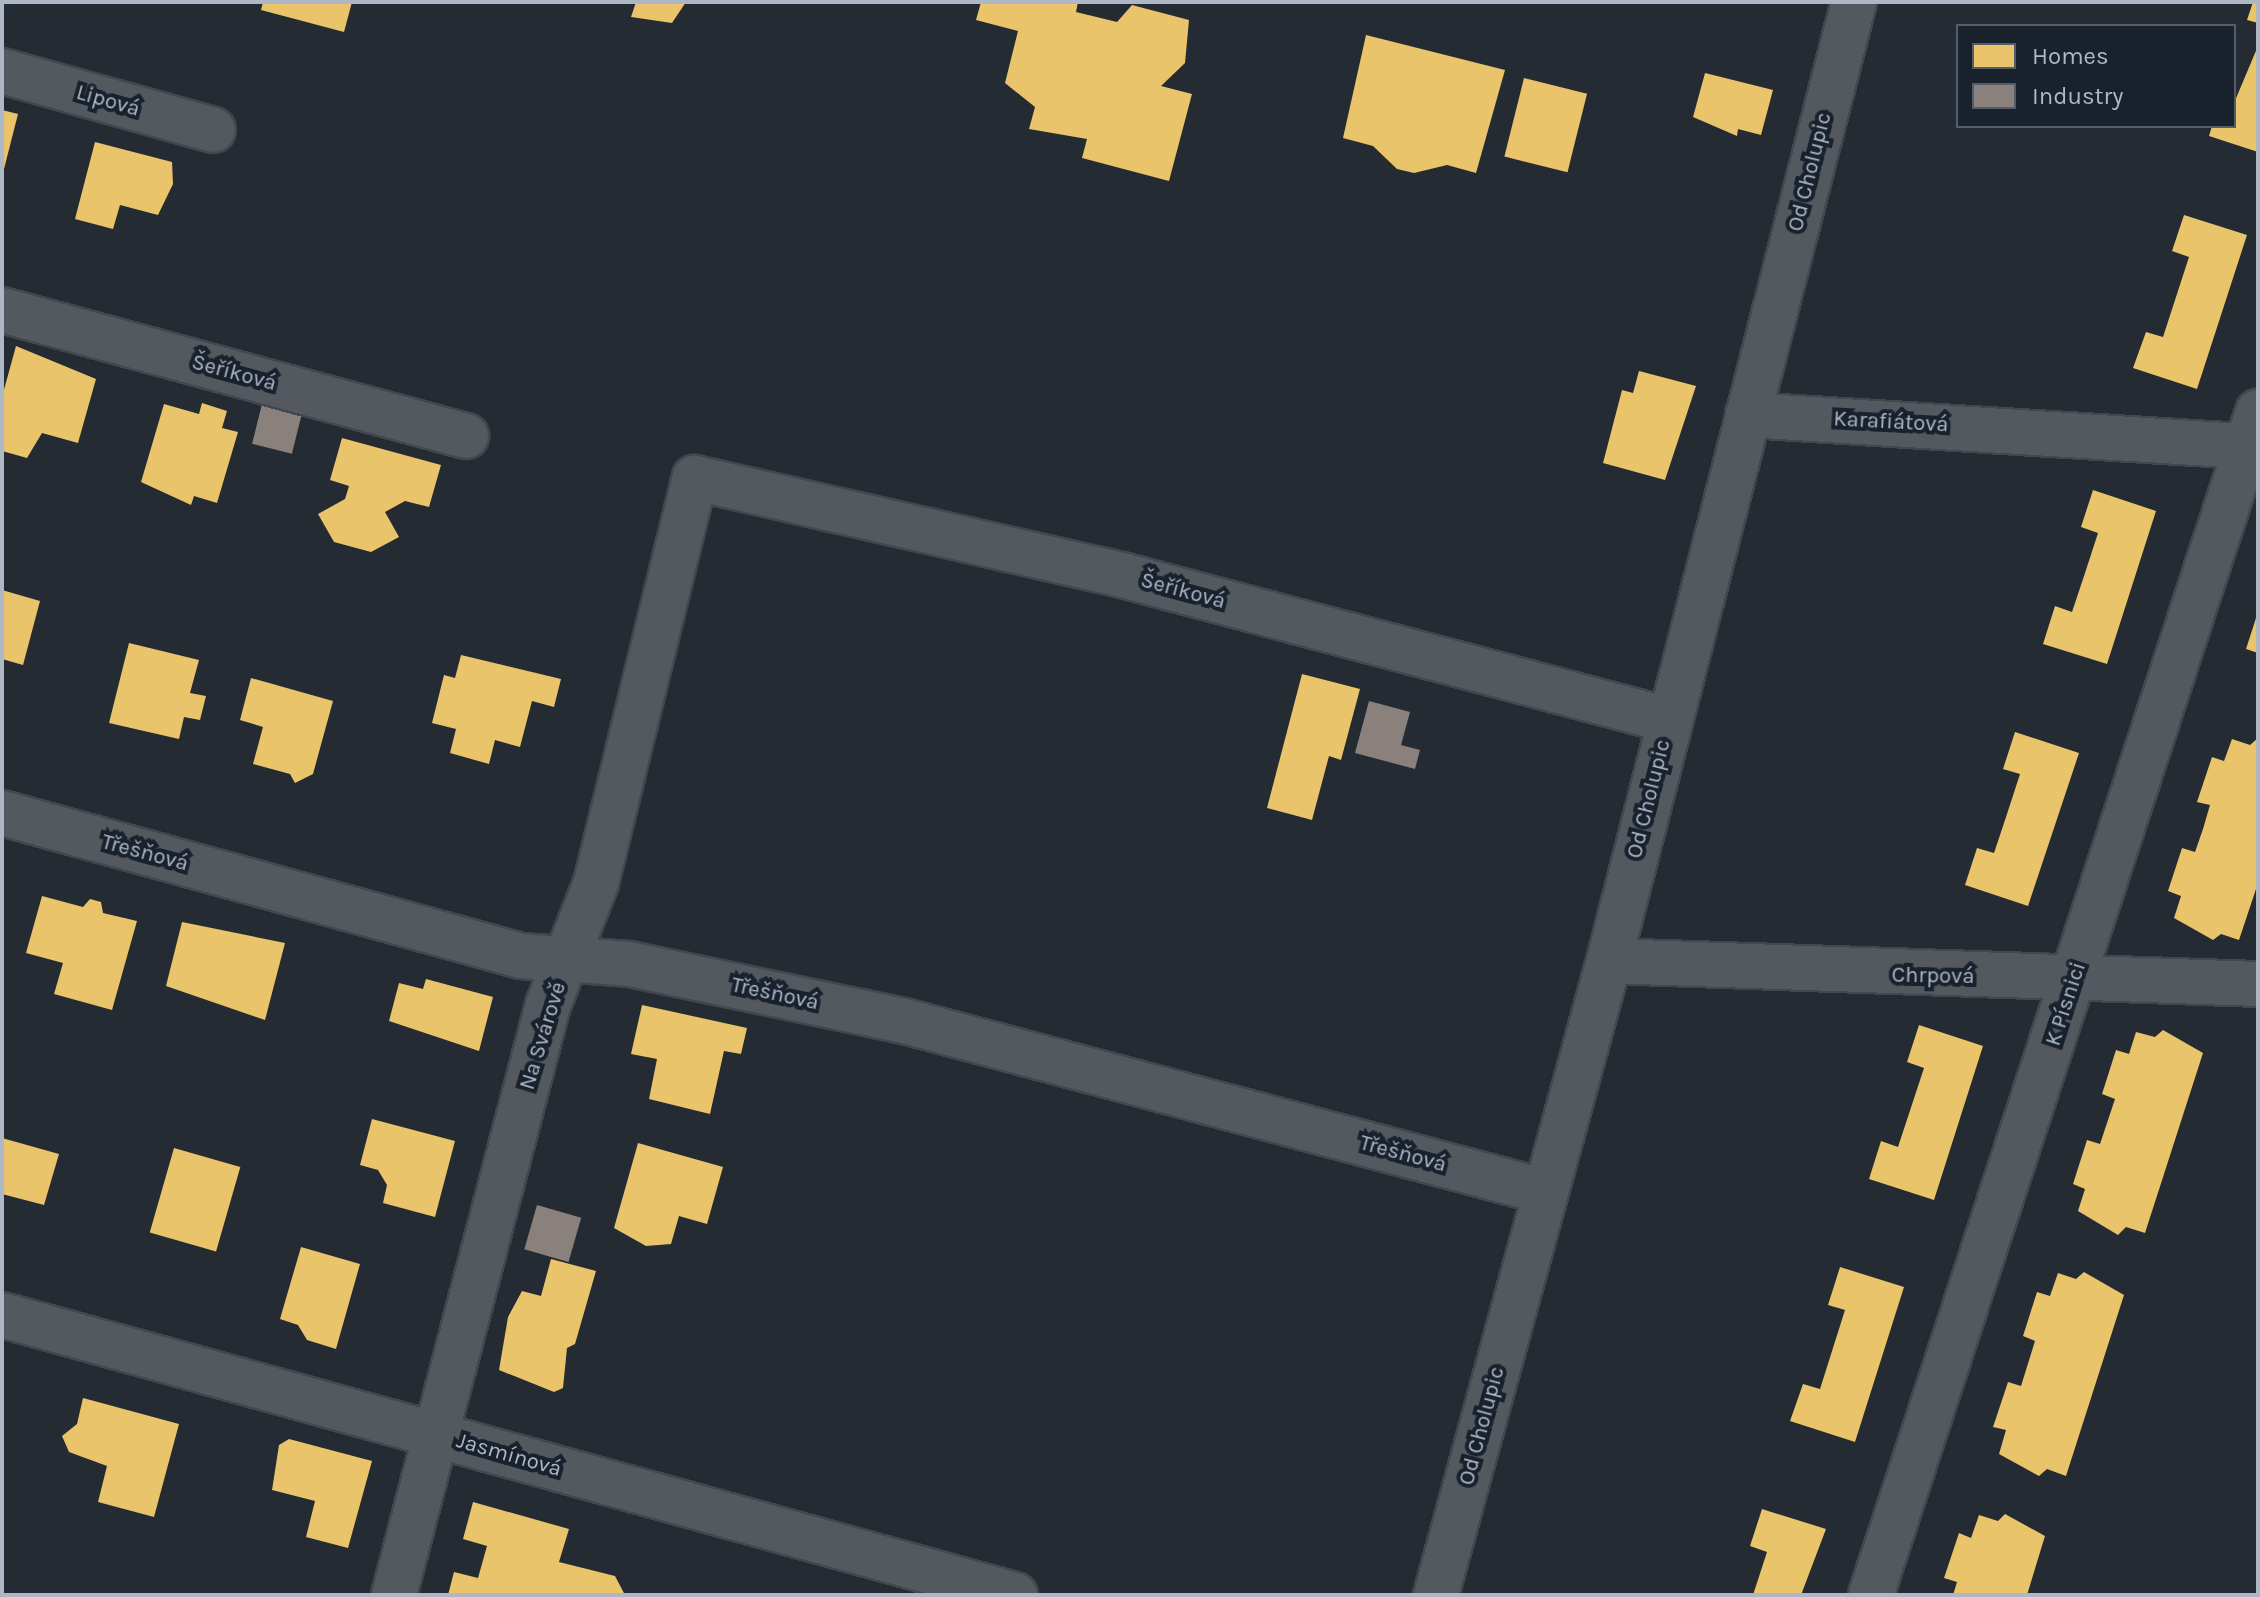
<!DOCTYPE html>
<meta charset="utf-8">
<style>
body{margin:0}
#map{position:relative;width:2260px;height:1597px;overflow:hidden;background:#252b32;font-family:Karla,sans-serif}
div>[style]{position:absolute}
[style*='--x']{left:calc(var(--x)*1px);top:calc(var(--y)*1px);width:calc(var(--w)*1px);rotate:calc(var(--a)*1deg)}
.homes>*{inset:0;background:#e9c46a;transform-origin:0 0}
.industry>*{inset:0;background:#8a817c;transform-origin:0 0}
.roads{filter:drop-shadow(2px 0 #42474d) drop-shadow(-2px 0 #42474d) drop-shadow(0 2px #42474d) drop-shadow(0 -2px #42474d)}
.minor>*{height:44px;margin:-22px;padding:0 22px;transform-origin:22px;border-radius:22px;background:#545960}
span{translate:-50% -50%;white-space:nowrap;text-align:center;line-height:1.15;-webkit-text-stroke:8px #19212d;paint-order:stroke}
.street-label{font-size:22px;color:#adb7c5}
.frame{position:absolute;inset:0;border:4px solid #adb7c5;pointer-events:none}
.legend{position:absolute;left:1956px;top:24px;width:280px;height:104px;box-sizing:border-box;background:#19212d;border:2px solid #545d6a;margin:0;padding:10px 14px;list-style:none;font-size:24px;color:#adb7c5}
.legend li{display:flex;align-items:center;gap:16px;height:40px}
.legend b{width:40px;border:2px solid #545d6a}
</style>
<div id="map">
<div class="homes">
<div style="clip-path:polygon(263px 2px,352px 2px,344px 32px,261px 10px)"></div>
<div style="clip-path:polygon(636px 2px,686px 2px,672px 23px,631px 17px)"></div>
<div style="clip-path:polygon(981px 2px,1078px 2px,1076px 12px,1117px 22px,1132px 5px,1189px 20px,1185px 63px,1161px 86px,1192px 94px,1169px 181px,1082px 158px,1087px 139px,1029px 129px,1035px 107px,1005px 83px,1018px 31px,976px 20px)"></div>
<div style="clip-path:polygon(2253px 2px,2258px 2px,2258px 23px,2247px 20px)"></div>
<div style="clip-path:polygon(1366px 35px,1505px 70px,1476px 173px,1447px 165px,1414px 173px,1397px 169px,1373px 146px,1343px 138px)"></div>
<div style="clip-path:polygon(2258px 46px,2258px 152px,2209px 136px,2212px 126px,2234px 126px,2234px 103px)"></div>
<div style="clip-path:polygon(1705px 73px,1773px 90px,1761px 135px,1738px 129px,1737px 136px,1693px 117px)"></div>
<div style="left:1524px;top:78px;width:65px;height:81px;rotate:14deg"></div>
<div style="clip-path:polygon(2px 110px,18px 114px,3px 173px,2px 173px)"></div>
<div style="clip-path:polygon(95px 142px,172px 162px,173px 184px,158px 215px,120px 205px,113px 229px,75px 219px)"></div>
<div style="clip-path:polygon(2184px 215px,2247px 235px,2197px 389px,2133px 368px,2146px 332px,2163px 337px,2189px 257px,2172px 251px)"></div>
<div style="clip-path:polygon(16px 346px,96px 379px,78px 443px,42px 433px,27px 458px,2px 451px,2px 397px)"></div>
<div style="clip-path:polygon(1639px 371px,1696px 386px,1665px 480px,1603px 463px,1622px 390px,1633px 393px)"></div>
<div style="clip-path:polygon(202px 403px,227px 411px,222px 428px,238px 432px,217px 503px,194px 496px,191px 505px,141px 482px,164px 404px,199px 414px)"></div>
<div style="clip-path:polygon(342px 438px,441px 465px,429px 507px,405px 501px,385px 512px,399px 537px,371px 552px,334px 542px,318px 514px,345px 499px,349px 486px,330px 480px)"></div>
<div style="clip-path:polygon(2093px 490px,2156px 511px,2107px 664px,2043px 644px,2055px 606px,2072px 612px,2085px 573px,2098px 533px,2081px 527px)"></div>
<div style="clip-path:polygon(2px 590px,40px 601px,23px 665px,2px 659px)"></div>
<div style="clip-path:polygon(2257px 615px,2258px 615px,2258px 653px,2246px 649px)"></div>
<div style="clip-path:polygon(129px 643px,199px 660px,190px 693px,206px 696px,200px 720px,184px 717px,179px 739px,109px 723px)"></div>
<div style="clip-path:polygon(461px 655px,561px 679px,554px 707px,532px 701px,520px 747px,495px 740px,489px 764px,450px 753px,456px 729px,432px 723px,444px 675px,455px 678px)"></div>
<div style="clip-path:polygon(1302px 674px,1360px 689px,1341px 760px,1329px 756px,1312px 820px,1267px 808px)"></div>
<div style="clip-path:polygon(251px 678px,333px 701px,313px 774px,295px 783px,290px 774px,253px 764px,263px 727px,240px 720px)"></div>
<div style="clip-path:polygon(2015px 732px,2079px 753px,2028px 906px,1965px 885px,1977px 848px,1994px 853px,2007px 814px,2020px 774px,2003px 769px)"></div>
<div style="clip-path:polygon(2258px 738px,2258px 883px,2239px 940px,2221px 934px,2213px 940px,2174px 918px,2181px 896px,2168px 891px,2182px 848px,2195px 852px,2203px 829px,2210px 805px,2197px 802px,2212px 757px,2224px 761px,2232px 739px,2250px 745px)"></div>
<div style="clip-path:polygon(42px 896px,83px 907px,90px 899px,101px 902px,103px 913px,137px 921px,112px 1010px,54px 994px,63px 963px,26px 953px)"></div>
<div style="clip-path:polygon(182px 922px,285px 943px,265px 1020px,166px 986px)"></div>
<div style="clip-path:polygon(426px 979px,493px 997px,479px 1051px,389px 1021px,399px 983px,423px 989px)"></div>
<div style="clip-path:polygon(642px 1005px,747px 1028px,741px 1054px,724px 1051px,710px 1114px,649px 1099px,657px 1059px,631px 1054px)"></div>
<div style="clip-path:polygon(1919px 1025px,1983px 1046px,1934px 1200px,1869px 1179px,1881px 1141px,1898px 1147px,1924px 1068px,1907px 1062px)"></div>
<div style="clip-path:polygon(2163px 1030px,2203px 1053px,2145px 1233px,2126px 1227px,2118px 1235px,2078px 1211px,2085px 1189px,2073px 1184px,2087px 1140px,2100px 1144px,2115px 1099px,2102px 1094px,2116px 1050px,2129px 1054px,2136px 1032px,2155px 1037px)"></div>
<div style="clip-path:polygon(372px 1119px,455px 1141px,435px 1217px,383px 1203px,387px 1185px,378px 1170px,360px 1165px)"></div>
<div style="clip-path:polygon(2px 1138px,59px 1154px,44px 1205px,2px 1194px)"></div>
<div style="clip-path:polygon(638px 1143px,723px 1167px,707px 1224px,679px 1216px,671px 1244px,646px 1246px,614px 1228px)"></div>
<div style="left:174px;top:1148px;width:69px;height:88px;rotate:16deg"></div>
<div style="clip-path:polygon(301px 1247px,360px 1264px,336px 1349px,307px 1340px,298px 1325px,280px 1319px)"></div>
<div style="clip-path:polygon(551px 1259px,596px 1271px,575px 1344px,567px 1348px,563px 1388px,554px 1392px,499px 1370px,508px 1317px,522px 1291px,541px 1296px)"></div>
<div style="clip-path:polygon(1840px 1267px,1904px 1287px,1855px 1442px,1790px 1421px,1803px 1384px,1820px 1389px,1845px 1310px,1828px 1305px)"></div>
<div style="clip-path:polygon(2084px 1272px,2124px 1295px,2066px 1476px,2047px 1469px,2039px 1476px,1999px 1454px,2006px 1430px,1993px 1427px,2008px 1382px,2021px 1386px,2035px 1341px,2023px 1336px,2037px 1292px,2050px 1296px,2058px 1273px,2076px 1279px)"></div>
<div style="clip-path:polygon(83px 1398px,179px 1424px,154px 1517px,98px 1502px,107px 1466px,69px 1452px,62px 1436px,77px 1424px)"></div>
<div style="clip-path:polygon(289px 1439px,372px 1461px,348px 1548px,306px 1537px,315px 1501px,272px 1490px,279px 1445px)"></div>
<div style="clip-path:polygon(473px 1502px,569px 1529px,559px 1562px,615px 1576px,625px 1595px,448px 1595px,454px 1572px,478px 1578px,487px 1546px,463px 1539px)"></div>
<div style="clip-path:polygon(1762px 1509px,1826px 1529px,1801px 1595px,1753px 1595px,1767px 1552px,1750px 1546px)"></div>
<div style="clip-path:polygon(2005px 1514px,2045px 1536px,2027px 1595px,1953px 1595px,1957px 1582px,1944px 1578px,1959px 1533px,1971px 1538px,1979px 1515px,1998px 1521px)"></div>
</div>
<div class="industry">
<div style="left:262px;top:404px;width:41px;height:41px;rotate:14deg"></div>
<div style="clip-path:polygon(1369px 701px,1410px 712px,1401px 745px,1420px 750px,1415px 769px,1355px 753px)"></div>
<div style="left:537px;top:1205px;width:46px;height:46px;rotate:16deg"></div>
</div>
<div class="roads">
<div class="minor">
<div style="--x:2;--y:71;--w:219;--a:15.6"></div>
<div style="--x:2;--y:310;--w:481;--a:15.2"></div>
<div style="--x:1748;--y:415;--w:511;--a:3.59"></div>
<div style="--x:2;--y:813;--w:538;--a:15.4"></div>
<div style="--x:521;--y:956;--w:108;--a:4.2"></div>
<div style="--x:629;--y:964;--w:281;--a:11.7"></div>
<div style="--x:904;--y:1021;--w:664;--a:14.91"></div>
<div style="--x:1609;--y:961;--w:649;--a:2.03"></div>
<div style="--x:2;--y:1315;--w:1051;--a:15.45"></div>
<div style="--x:394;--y:1595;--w:610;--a:-75.37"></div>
<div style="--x:548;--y:1005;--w:131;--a:-68.5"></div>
<div style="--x:596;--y:883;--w:417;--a:-76.3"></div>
<div style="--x:695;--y:478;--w:438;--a:12.8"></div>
<div style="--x:1122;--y:575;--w:565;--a:14.87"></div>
<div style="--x:1436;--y:1595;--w:657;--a:-74.74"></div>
<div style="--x:1609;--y:961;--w:990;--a:-75.67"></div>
<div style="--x:1871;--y:1595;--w:1245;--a:-71.89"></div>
</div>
</div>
<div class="street-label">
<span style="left:108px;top:101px;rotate:16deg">Lipová</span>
<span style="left:1810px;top:172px;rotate:-76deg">Od Cholupic</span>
<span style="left:234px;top:373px;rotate:15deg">Šeříková</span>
<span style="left:1891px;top:422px;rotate:3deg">Karafiátová</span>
<span style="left:1183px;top:591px;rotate:15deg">Šeříková</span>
<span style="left:1649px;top:799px;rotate:-76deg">Od Cholupic</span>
<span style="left:145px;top:853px;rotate:15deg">Třešňová</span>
<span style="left:1933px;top:976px;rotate:1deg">Chrpová</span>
<span style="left:775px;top:994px;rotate:12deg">Třešňová</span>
<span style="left:2066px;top:1004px;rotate:-72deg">K Písnici</span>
<span style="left:543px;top:1036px;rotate:-73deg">Na Svárově</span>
<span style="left:1403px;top:1154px;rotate:15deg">Třešňová</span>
<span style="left:1482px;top:1426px;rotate:-75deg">Od Cholupic</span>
<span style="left:509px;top:1455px;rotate:16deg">Jasmínová</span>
</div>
<div class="frame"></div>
<ul class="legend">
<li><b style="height:22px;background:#e9c46a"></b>Homes</li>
<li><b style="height:22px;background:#8a817c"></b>Industry</li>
</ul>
</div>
